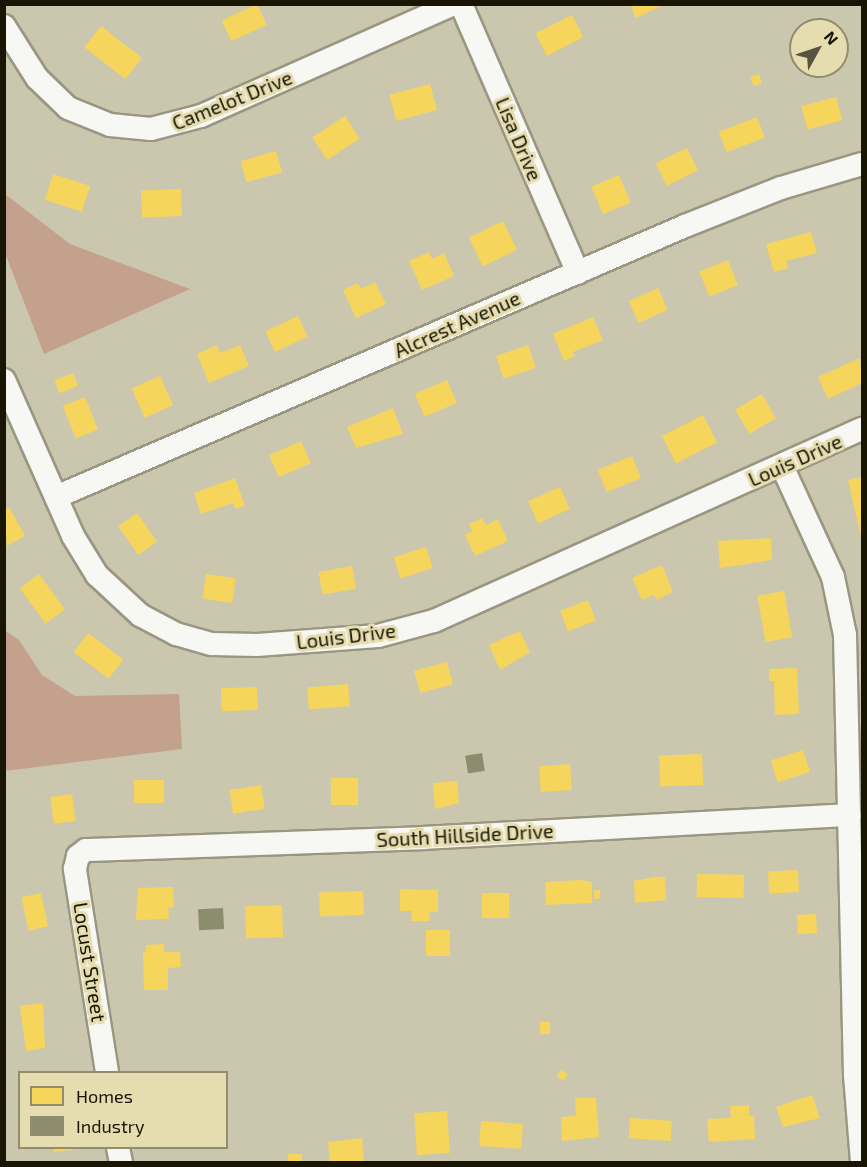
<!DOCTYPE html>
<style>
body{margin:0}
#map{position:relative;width:867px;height:1167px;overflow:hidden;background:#cbc7af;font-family:"Exo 2",sans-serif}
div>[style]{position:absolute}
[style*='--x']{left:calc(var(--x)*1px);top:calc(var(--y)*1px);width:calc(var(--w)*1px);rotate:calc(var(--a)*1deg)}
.forest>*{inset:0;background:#c4a18c}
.homes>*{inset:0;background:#f6d55c;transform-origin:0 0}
.industry>*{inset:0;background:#8c8c6e;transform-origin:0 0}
.roads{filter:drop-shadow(2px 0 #999682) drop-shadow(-2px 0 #999682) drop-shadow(0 2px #999682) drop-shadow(0 -2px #999682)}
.minor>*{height:22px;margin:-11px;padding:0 11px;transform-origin:11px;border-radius:11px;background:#f7f7f3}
span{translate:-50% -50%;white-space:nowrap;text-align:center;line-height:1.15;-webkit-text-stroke:6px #e5dcaf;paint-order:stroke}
.street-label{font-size:20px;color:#181505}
.frame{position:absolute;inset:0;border:6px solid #181505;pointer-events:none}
.legend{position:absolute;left:18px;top:1071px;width:210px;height:78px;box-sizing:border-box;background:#e5dcaf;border:2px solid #938c6b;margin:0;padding:8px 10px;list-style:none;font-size:18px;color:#181505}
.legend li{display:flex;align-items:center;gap:12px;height:30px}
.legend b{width:30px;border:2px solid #938c6b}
.north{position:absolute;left:789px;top:18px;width:60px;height:60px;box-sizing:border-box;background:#e5dcaf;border:2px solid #938c6b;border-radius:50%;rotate:50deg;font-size:16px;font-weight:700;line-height:24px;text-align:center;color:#181505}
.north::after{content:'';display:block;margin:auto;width:21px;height:27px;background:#575340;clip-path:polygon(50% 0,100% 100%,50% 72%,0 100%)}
</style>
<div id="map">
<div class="forest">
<div style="clip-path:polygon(5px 194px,70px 244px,190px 289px,44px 354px,5px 253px)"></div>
<div style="clip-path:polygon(4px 630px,19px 640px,42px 675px,75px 696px,179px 694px,182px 749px,5px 771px)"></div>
</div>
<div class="homes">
<div style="left:257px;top:4px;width:23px;height:39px;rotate:65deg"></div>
<div style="clip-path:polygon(630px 4px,665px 4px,636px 18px)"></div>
<div style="left:572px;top:15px;width:25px;height:41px;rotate:63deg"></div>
<div style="left:101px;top:26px;width:52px;height:27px;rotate:38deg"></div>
<div style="left:759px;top:74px;width:10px;height:9px;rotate:73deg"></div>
<div style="left:430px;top:84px;width:27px;height:42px;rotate:75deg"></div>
<div style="left:836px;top:97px;width:24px;height:36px;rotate:75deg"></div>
<div style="left:345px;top:116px;width:27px;height:39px;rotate:57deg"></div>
<div style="left:757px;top:117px;width:22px;height:41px;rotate:69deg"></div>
<div style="left:687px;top:148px;width:25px;height:35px;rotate:64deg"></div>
<div style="left:276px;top:151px;width:22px;height:37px;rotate:74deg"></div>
<div style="left:53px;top:174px;width:39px;height:27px;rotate:18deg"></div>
<div style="left:619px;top:175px;width:30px;height:30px;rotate:67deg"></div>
<div style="left:181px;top:189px;width:27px;height:40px;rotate:88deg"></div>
<div style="left:503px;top:221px;width:32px;height:38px;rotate:64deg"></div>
<div style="clip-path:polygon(811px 232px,817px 253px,786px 261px,788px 268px,774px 272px,766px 244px)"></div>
<div style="clip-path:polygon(429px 252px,432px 259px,444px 253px,454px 276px,422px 290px,409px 261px)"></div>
<div style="left:728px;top:260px;width:27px;height:31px;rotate:68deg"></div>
<div style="clip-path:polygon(375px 282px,386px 304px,356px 318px,343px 290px,358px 283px,361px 289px)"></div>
<div style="left:658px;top:288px;width:24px;height:32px;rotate:66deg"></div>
<div style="left:298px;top:316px;width:23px;height:36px;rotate:65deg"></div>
<div style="clip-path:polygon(593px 317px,603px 340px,573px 352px,575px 356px,564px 361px,553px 334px)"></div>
<div style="clip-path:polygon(217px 345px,220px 353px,240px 345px,249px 366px,209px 383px,197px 354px)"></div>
<div style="left:528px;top:345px;width:24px;height:34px;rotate:71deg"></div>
<div style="clip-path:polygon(860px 358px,862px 383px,828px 399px,818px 377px)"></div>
<div style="left:73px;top:373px;width:14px;height:20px;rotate:69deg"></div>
<div style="left:160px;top:376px;width:32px;height:31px;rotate:66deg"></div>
<div style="left:447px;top:380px;width:25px;height:35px;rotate:67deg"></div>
<div style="left:762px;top:394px;width:28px;height:31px;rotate:60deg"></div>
<div style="left:85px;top:397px;width:35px;height:24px;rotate:68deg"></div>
<div style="clip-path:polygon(393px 408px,403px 434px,356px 448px,347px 427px)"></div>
<div style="left:703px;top:415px;width:31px;height:46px;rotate:63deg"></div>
<div style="left:301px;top:441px;width:24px;height:35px;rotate:66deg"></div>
<div style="left:632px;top:456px;width:24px;height:37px;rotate:68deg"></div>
<div style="clip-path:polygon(862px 477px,862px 541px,848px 480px)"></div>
<div style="clip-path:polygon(235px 478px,245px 506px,235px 509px,233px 503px,201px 514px,194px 493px)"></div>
<div style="left:560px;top:487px;width:24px;height:35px;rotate:66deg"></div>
<div style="clip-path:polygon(9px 507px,25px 536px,7px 546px,4px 510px)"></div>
<div style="left:137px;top:513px;width:35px;height:23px;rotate:55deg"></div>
<div style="clip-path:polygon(482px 518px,486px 525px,498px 519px,508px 541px,475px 556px,465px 535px,472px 531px,469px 524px)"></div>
<div style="clip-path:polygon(771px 538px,772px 560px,720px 568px,718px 541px)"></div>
<div style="left:426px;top:547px;width:22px;height:34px;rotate:72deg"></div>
<div style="clip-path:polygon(662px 565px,673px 592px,656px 600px,654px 595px,642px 600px,632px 578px)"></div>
<div style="left:352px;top:566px;width:23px;height:34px;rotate:80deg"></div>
<div style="left:39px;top:574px;width:44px;height:24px;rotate:54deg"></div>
<div style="left:206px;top:574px;width:30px;height:25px;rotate:8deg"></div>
<div style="left:784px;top:591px;width:47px;height:27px;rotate:80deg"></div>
<div style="left:588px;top:600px;width:22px;height:30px;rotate:69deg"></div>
<div style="clip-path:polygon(520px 631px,530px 652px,500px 670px,489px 645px)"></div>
<div style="left:88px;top:633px;width:44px;height:24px;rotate:37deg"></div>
<div style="left:447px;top:662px;width:23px;height:34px;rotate:75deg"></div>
<div style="clip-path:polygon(797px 668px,799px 714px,775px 715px,774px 681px,769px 681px,769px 669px)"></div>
<div style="left:348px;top:684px;width:22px;height:41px;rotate:85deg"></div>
<div style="left:257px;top:687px;width:23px;height:36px;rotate:88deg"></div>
<div style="left:803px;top:750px;width:23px;height:34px;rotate:72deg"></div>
<div style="left:702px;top:754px;width:31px;height:43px;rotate:88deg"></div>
<div style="left:570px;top:764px;width:26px;height:31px;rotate:86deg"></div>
<div style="left:358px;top:778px;width:27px;height:27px;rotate:90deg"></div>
<div style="left:134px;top:780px;width:30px;height:23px"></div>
<div style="clip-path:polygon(457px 781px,459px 803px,435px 809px,433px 783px)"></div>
<div style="left:261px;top:785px;width:24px;height:32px;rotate:81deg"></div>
<div style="left:72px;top:794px;width:27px;height:22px;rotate:82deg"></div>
<div style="left:798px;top:870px;width:22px;height:30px;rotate:87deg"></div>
<div style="left:697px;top:874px;width:47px;height:23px;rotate:1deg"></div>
<div style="clip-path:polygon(654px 877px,665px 877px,666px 900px,635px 903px,634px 881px)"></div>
<div style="clip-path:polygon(580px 880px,592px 882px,592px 903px,546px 905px,545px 882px)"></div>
<div style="clip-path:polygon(173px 887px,174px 907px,168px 908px,169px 919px,136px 920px,138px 888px)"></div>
<div style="clip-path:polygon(400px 889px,438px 890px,438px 912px,430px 912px,429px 921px,411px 921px,412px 911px,400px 911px)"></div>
<div style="left:594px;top:890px;width:6px;height:9px"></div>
<div style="left:363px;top:891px;width:24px;height:44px;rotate:88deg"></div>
<div style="left:41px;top:893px;width:34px;height:20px;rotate:78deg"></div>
<div style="left:482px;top:893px;width:27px;height:25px"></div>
<div style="left:282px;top:905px;width:32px;height:37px;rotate:88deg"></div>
<div style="left:816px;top:914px;width:19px;height:19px;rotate:87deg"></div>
<div style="left:426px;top:930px;width:24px;height:26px"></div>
<div style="clip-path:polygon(164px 944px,164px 952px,180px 952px,181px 967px,168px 968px,168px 990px,144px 990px,143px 953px,146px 952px,146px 945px)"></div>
<div style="clip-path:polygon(43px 1003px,45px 1048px,26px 1051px,20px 1006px)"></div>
<div style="left:550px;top:1022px;width:12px;height:10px;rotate:90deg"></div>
<div style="left:560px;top:1070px;width:8px;height:8px;rotate:23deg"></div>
<div style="clip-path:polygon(812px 1095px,820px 1118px,783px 1127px,776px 1107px)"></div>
<div style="clip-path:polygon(575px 1098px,596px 1098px,599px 1137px,562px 1141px,561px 1117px,576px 1116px)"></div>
<div style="clip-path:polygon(749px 1105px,749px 1116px,754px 1116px,755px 1139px,709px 1142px,707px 1119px,731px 1118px,730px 1106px)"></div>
<div style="left:447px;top:1111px;width:42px;height:33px;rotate:86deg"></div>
<div style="left:630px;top:1118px;width:42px;height:20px;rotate:4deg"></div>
<div style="left:481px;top:1121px;width:42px;height:25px;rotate:4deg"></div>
<div style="clip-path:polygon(362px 1138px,364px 1162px,330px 1162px,328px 1142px)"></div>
<div style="clip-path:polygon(53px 1148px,78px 1148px,78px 1149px,54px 1152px)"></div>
<div style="left:288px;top:1154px;width:14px;height:8px"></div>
</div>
<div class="industry">
<div style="left:482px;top:753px;width:18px;height:17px;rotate:81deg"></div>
<div style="left:223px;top:908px;width:21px;height:25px;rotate:87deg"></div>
</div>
<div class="roads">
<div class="minor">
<div style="--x:461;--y:4;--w:293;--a:66.5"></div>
<div style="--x:4;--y:26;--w:62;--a:57.6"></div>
<div style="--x:37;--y:78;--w:43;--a:44.1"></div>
<div style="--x:68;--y:108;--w:45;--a:22"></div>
<div style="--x:110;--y:125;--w:41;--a:5.6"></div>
<div style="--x:151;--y:129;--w:52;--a:-14.6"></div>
<div style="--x:201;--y:116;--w:277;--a:-23.9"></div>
<div style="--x:4;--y:380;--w:171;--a:66.1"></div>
<div style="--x:73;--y:536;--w:46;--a:58.4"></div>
<div style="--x:97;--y:575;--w:59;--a:42.9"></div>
<div style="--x:140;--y:615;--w:41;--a:27.8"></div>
<div style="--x:176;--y:634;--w:37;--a:16"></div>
<div style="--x:212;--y:644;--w:45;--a:1.3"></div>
<div style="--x:257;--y:645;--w:121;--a:-4.3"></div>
<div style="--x:378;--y:636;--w:58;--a:-15"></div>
<div style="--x:434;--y:621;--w:469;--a:-24.2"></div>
<div style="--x:782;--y:466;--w:122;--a:65.3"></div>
<div style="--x:833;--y:577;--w:59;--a:78.3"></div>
<div style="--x:845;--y:635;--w:440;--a:88.7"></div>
<div style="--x:855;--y:1075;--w:87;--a:85.4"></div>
<div style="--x:56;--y:497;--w:685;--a:-23.31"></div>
<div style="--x:685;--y:226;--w:103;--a:-21.6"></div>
<div style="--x:781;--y:188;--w:84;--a:-16.5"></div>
<div style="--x:107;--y:1072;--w:206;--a:-99"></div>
<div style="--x:75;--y:869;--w:13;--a:-77"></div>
<div style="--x:78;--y:856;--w:10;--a:-37"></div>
<div style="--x:86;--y:850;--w:338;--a:-2"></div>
<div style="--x:424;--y:838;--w:426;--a:-3.1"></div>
<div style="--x:118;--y:1148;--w:14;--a:78"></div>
</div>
</div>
<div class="street-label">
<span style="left:232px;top:100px;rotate:-22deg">Camelot Drive</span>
<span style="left:519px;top:139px;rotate:67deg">Lisa Drive</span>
<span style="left:457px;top:324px;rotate:-24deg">Alcrest Avenue</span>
<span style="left:795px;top:460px;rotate:-24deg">Louis Drive</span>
<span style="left:346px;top:636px;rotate:-7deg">Louis Drive</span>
<span style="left:465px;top:835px;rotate:-3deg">South Hillside Drive</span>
<span style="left:90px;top:962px;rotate:81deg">Locust Street</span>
</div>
<div class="frame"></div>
<ul class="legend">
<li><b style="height:16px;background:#f6d55c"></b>Homes</li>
<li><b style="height:16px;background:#8c8c6e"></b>Industry</li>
</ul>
<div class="north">N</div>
</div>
